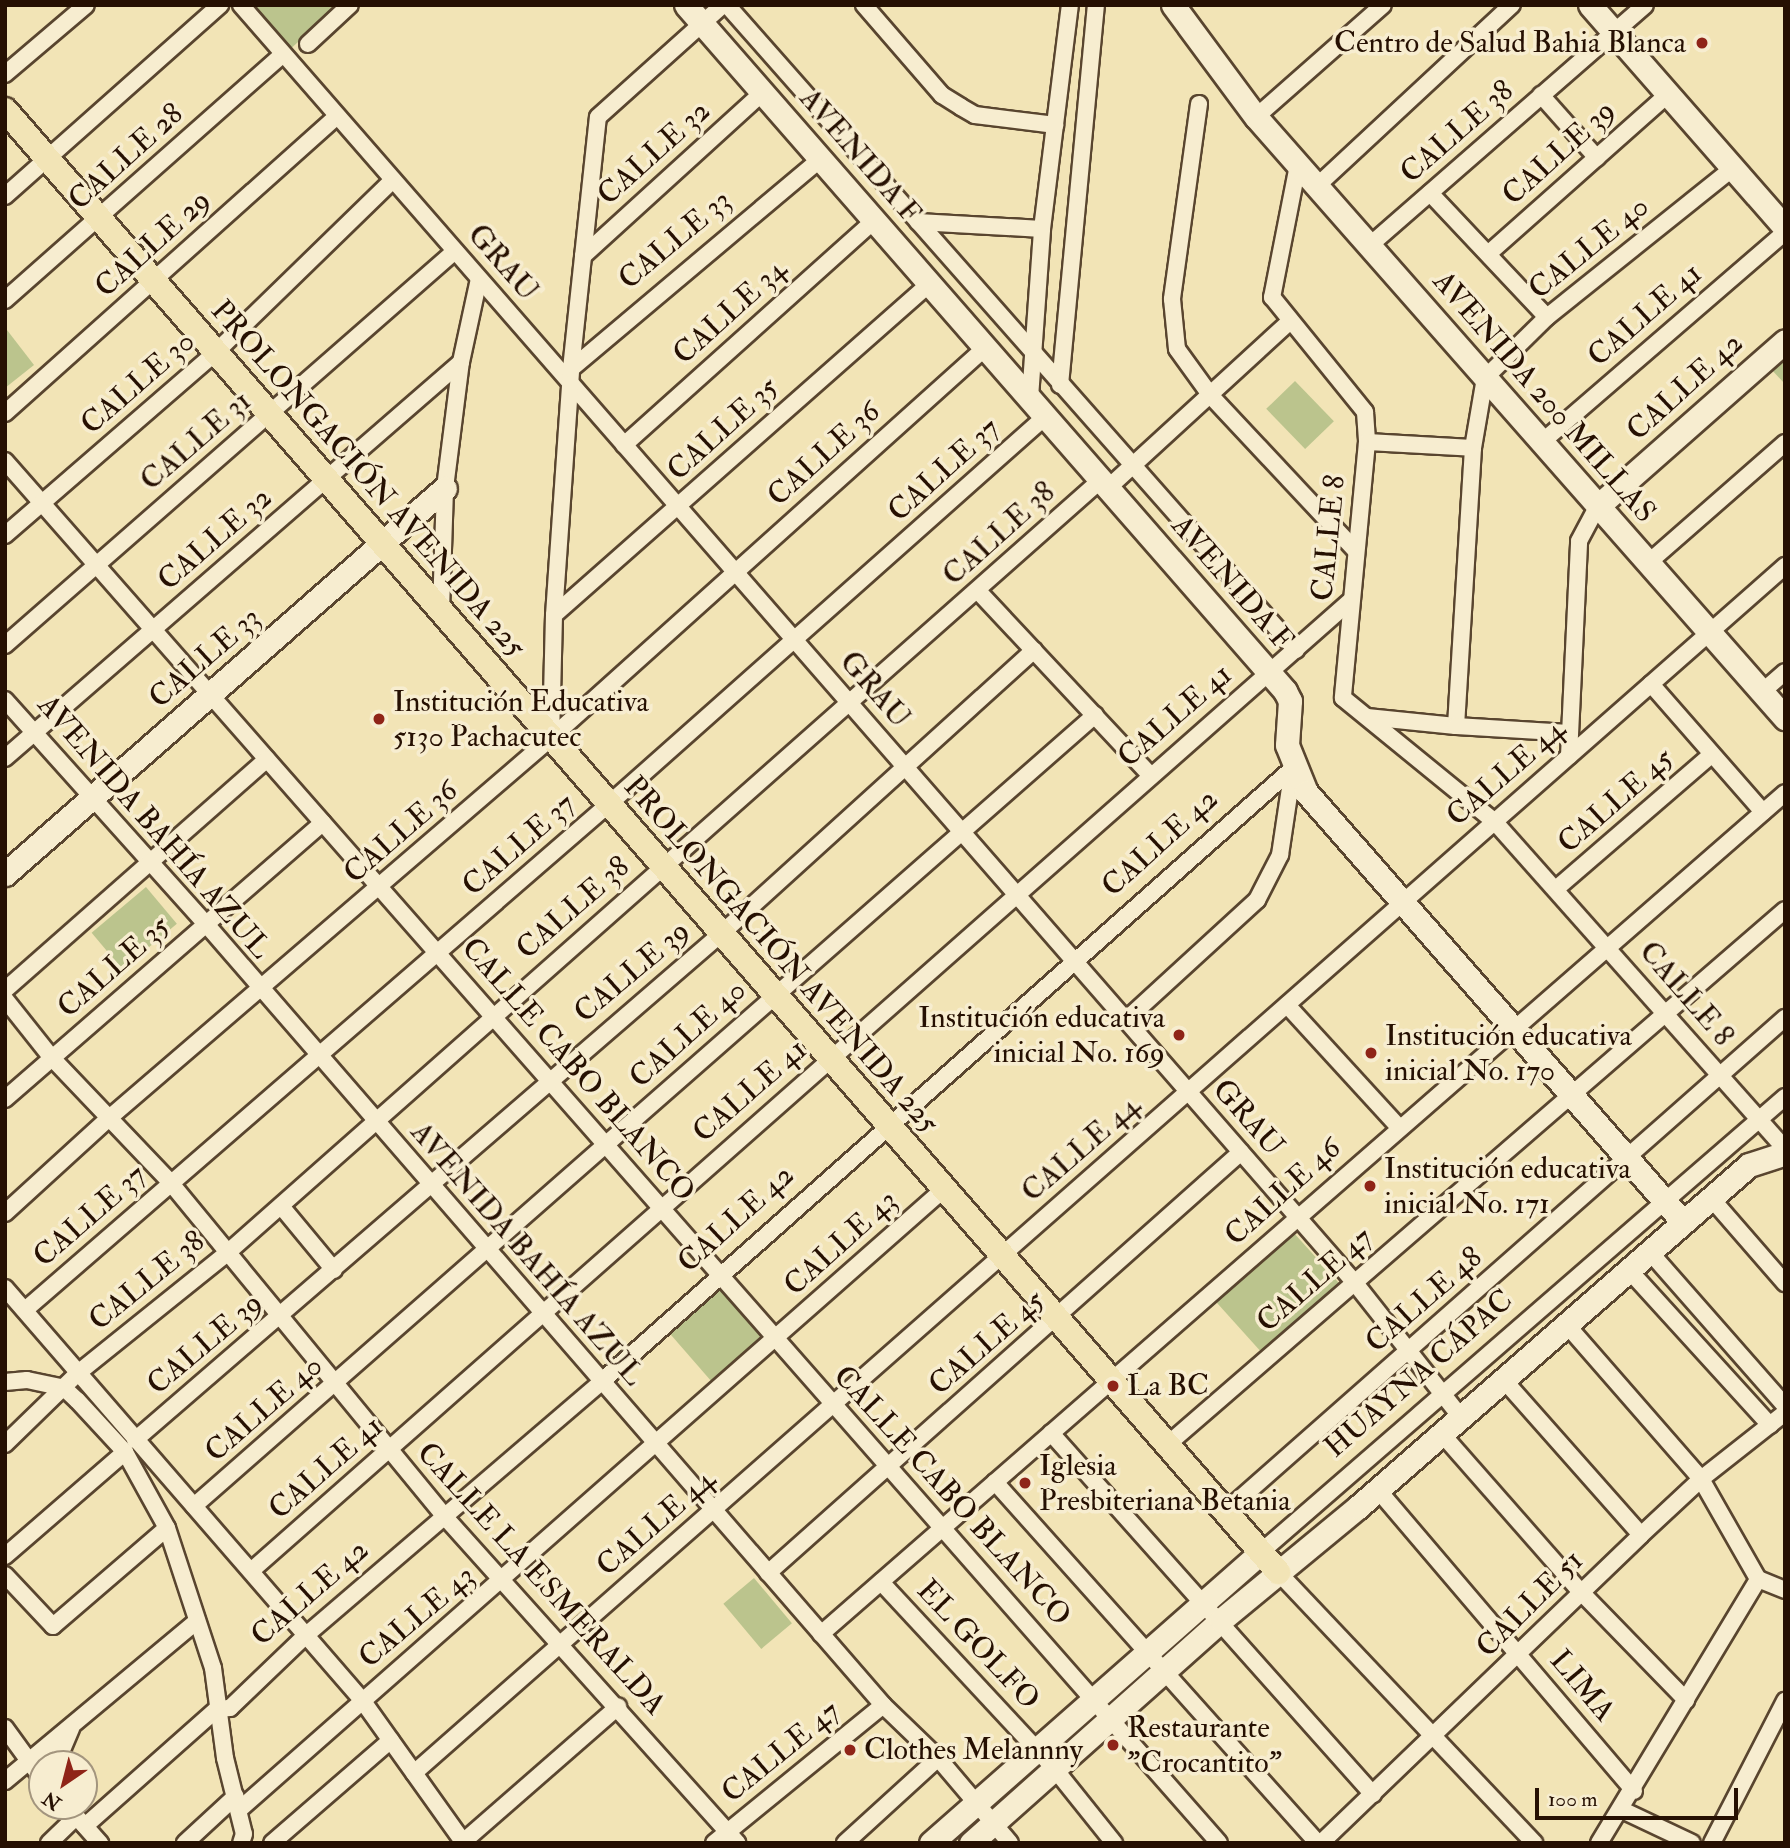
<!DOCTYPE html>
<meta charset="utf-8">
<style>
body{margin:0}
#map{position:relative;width:1790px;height:1848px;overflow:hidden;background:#f2e4b6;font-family:"IM FELL Double Pica",serif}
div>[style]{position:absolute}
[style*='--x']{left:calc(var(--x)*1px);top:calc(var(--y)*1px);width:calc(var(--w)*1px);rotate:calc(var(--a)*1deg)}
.green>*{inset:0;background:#bbc48d;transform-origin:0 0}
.roads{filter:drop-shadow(2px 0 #59452f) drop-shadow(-2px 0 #59452f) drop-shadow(0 2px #59452f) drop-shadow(0 -2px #59452f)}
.street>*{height:16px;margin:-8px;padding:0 8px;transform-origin:8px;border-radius:8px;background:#f7edd0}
.secondary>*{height:23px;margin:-11.5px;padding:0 11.5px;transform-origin:11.5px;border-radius:11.5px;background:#f7edd0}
.primary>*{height:24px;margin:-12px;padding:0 12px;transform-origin:12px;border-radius:12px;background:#f2e4b6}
.dots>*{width:19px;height:19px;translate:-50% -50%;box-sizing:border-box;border:4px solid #f7edd0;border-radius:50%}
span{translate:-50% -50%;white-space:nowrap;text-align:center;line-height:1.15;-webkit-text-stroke:7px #f7edd0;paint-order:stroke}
.poi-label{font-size:30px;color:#261002}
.right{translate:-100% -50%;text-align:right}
.left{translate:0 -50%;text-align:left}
.street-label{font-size:30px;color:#261002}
.frame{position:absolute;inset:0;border:7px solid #261002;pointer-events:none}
.north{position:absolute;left:28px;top:1750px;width:70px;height:70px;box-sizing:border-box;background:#f7edd0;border:2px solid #a3957e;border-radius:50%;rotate:215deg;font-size:19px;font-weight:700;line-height:28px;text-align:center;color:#261002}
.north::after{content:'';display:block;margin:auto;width:24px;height:32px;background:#8f2418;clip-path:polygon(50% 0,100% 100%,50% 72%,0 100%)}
.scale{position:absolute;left:1535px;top:1788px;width:203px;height:32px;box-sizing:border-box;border:4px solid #261002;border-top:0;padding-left:9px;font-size:21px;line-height:24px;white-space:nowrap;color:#261002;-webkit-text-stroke:5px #f7edd0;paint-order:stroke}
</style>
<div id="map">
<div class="green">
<div style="clip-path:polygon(246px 5px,339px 5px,287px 52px)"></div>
<div style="clip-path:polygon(7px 330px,34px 365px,5px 388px,5px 331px)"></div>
<div style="clip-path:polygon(1785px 355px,1785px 384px,1770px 368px)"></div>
<div style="left:1295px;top:381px;width:56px;height:40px;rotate:46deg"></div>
<div style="left:146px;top:887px;width:48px;height:71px;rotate:50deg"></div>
<div style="left:1293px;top:1232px;width:73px;height:104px;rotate:48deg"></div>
<div style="left:719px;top:1285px;width:72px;height:69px;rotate:49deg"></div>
<div style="left:754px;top:1578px;width:59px;height:40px;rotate:50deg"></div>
</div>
<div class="roads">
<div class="street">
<div style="--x:241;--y:5;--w:1695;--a:48.92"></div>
<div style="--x:1355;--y:1283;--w:171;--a:51.7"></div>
<div style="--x:727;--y:5;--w:860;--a:48.58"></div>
<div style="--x:864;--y:5;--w:119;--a:49.1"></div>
<div style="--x:942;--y:95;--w:22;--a:32"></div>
<div style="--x:961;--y:107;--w:16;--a:30"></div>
<div style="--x:975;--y:115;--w:81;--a:7.1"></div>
<div style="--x:308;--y:44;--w:57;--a:-42.9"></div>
<div style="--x:5;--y:74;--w:106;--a:-40.4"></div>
<div style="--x:1541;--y:95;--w:84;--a:48.4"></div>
<div style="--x:1199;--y:104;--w:197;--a:97.9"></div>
<div style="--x:1172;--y:299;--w:50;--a:84.3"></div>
<div style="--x:1177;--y:349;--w:58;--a:54.1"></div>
<div style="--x:1211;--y:396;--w:211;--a:46.9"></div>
<div style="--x:1256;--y:117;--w:169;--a:-41.4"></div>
<div style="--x:1298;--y:165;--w:135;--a:101.1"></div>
<div style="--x:1272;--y:297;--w:148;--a:51"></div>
<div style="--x:1365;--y:412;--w:30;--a:86"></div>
<div style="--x:1367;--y:442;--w:257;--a:95.4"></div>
<div style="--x:1343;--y:698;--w:195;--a:39.2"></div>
<div style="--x:1494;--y:821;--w:438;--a:48.4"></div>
<div style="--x:1317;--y:186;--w:266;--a:-42.9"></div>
<div style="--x:1430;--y:193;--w:170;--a:46.7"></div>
<div style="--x:5;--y:196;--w:288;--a:-41.6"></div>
<div style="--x:918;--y:222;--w:124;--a:3.2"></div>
<div style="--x:1369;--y:246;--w:366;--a:-41.1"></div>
<div style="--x:1488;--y:254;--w:241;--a:-41.6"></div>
<div style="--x:583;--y:256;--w:244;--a:-42.3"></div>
<div style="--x:5;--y:300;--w:371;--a:-41.5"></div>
<div style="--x:571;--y:369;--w:326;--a:-40.1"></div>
<div style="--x:1060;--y:385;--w:382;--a:-84.6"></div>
<div style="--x:1030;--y:398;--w:169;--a:-85.9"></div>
<div style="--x:1042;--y:229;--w:226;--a:-82.9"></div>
<div style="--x:5;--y:413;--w:445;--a:-41.8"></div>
<div style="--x:1367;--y:442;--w:106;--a:3.2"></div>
<div style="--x:1542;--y:442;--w:321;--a:-40.8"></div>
<div style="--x:624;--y:445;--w:336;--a:-41.9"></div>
<div style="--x:5;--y:461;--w:1839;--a:48.7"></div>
<div style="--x:1108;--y:488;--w:247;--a:-42.5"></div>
<div style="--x:5;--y:535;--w:279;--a:-40.9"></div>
<div style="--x:216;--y:352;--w:247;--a:-44.2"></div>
<div style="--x:1648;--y:563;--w:182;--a:-41.2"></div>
<div style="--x:978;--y:591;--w:250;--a:46.9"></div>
<div style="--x:441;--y:610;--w:122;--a:-88.1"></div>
<div style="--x:445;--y:488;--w:127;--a:-82.8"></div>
<div style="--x:461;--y:362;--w:85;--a:-77.8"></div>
<div style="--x:554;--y:615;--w:500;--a:-41.43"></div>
<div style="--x:5;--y:645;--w:598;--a:-41.2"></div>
<div style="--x:1651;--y:684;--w:170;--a:48.8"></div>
<div style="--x:1762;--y:692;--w:30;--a:-41"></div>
<div style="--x:5;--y:700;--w:301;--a:48.1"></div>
<div style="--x:206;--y:924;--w:1034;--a:49.08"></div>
<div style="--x:883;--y:1705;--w:76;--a:43.9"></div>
<div style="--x:938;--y:1758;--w:111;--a:49.7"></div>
<div style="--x:1367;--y:717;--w:89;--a:5.8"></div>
<div style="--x:1456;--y:726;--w:279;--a:-86.5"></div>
<div style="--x:1473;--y:448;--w:71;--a:-80.3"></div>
<div style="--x:1485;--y:378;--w:87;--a:-44.5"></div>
<div style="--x:1547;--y:317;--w:238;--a:-38.7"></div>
<div style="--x:1456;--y:726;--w:113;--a:3.5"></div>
<div style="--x:551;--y:738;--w:123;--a:-88.6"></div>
<div style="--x:554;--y:615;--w:247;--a:-86"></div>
<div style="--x:571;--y:369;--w:253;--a:-83.9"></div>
<div style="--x:598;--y:117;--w:168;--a:-41.9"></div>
<div style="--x:1569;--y:756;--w:215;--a:-87.3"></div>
<div style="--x:1579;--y:541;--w:40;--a:-62"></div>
<div style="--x:5;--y:758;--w:604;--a:-40.97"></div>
<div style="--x:1557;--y:888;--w:203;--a:-40.8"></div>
<div style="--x:5;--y:990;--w:349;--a:-41.4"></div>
<div style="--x:5;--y:999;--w:75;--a:51.5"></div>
<div style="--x:52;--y:1058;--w:171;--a:46.4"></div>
<div style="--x:170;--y:1182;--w:433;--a:50.6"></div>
<div style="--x:445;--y:1517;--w:438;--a:48.1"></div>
<div style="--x:1287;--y:1005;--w:164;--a:47.5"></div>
<div style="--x:1126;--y:1020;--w:178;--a:-42.5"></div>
<div style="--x:1257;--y:900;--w:51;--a:-62.9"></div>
<div style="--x:1280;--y:855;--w:88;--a:-81.5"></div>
<div style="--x:5;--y:1099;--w:421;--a:-41"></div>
<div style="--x:1711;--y:1198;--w:113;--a:49"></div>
<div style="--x:281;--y:1206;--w:83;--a:50.4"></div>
<div style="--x:5;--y:1213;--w:139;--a:-42.4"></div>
<div style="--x:108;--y:1119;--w:584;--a:-40.7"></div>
<div style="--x:551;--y:738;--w:585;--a:-41.95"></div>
<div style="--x:1649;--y:1251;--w:206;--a:48.7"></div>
<div style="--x:1628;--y:1269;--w:211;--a:47.7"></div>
<div style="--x:5;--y:1288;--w:545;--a:49.09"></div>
<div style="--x:362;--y:1700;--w:176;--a:54.5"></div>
<div style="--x:25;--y:1310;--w:773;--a:-40.91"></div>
<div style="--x:609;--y:804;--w:584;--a:-41.6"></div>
<div style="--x:1566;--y:1324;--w:206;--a:48.9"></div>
<div style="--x:1701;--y:1479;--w:115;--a:60.3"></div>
<div style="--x:1758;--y:1579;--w:29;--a:22"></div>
<div style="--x:1503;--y:1379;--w:208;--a:48.5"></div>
<div style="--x:5;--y:1382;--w:22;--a:-5"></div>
<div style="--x:27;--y:1380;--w:38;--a:12"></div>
<div style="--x:64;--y:1388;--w:18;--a:43"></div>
<div style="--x:77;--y:1400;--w:71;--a:47.3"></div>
<div style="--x:125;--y:1452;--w:87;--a:61.1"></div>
<div style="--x:167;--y:1528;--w:147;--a:71.8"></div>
<div style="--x:213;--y:1668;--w:91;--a:82.4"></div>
<div style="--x:225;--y:1758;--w:78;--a:76"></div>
<div style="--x:244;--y:1834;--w:9;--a:108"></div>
<div style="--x:1051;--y:1433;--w:484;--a:48.3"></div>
<div style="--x:1442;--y:1434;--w:210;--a:48.7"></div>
<div style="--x:1581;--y:1592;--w:151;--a:45.8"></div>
<div style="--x:135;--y:1440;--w:776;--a:-40.82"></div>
<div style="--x:722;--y:933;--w:421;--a:-42.2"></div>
<div style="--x:5;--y:1444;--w:102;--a:-44.2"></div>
<div style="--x:78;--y:1373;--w:190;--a:-38.8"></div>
<div style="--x:226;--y:1254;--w:1168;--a:-41.5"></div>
<div style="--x:1167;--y:1445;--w:817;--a:-40.88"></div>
<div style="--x:995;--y:1482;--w:484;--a:48.2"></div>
<div style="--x:1378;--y:1490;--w:395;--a:49.6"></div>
<div style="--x:194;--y:1506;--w:1199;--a:-41.28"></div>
<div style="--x:1225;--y:1512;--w:747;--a:-41.42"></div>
<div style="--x:1261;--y:1552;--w:694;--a:-40.97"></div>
<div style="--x:5;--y:1556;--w:159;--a:-40.9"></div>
<div style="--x:251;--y:1571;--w:1466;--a:-41.43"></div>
<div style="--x:1278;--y:1572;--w:373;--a:46.6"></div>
<div style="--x:768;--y:1573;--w:633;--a:-41.67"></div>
<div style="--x:5;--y:1575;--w:70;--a:46.7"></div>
<div style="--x:53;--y:1626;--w:150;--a:-40.7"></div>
<div style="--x:881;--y:1582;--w:254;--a:47.1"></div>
<div style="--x:1054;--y:1768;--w:96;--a:51.3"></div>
<div style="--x:821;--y:1634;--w:1279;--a:-41.1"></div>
<div style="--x:5;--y:1728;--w:63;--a:54"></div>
<div style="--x:56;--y:1764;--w:39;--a:-67"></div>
<div style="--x:414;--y:1773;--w:1827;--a:-41.36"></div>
<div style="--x:5;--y:1781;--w:250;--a:-39.8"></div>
<div style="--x:67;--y:1806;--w:50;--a:48.3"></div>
<div style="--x:240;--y:1809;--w:938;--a:-41.37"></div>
<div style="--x:1622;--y:1810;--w:77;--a:25.2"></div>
<div style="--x:85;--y:1826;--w:176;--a:-41.6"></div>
<div style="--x:217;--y:1709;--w:13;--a:-4"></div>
<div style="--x:230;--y:1708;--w:104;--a:-43.8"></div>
<div style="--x:305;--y:1636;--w:390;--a:-40.6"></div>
<div style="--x:601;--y:1382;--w:925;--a:-41.58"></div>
<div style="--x:463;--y:1842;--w:206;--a:-41.1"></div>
<div style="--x:49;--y:1843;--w:37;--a:-44"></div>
<div style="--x:185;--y:1843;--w:69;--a:-42.7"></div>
<div style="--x:272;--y:1843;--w:157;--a:-40.9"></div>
<div style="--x:714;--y:1843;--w:218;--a:-39.2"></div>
<div style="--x:845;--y:1843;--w:126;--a:-42.4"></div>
<div style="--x:1321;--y:1843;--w:444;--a:-43.9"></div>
<div style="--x:1641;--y:1535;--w:82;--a:-43"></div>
<div style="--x:1701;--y:1479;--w:107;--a:-38.2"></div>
<div style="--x:1599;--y:1843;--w:308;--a:-58.9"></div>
<div style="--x:1712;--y:1843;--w:160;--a:-62.8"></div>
</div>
<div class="secondary">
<div style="--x:686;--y:5;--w:911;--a:48.87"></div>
<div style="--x:1285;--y:691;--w:11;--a:63"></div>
<div style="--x:1290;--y:701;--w:44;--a:93.9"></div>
<div style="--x:1287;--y:745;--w:51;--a:68"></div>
<div style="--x:1306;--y:792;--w:572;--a:48.76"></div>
<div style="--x:1173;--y:5;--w:139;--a:53.5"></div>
<div style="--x:1256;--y:117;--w:801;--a:48.65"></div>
<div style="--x:1590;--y:5;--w:296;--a:48.8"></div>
<div style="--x:1598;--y:506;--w:249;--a:-41.4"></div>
<div style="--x:5;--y:874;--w:585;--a:-41.26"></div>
<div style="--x:931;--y:1843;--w:440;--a:-41.4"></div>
<div style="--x:971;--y:1843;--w:335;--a:-41.7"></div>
<div style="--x:1221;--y:1620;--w:178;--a:-39.5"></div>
<div style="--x:1358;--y:1507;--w:519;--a:-41.18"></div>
<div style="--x:1749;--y:1165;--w:38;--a:-18"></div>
</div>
<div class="primary">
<div style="--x:5;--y:110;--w:1939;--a:48.95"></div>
</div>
</div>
<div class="dots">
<div style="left:1702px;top:43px;background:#8f2418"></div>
<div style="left:379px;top:719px;background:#8f2418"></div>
<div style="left:1179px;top:1035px;background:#8f2418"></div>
<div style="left:1371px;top:1053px;background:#8f2418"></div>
<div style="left:1370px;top:1186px;background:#8f2418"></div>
<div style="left:1113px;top:1386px;background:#8f2418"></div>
<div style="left:1025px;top:1483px;background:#8f2418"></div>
<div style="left:1113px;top:1745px;background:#8f2418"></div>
<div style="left:850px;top:1750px;background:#8f2418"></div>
</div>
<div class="poi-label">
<span class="right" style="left:1686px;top:43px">Centro de Salud Bahia Blanca</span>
<span class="left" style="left:393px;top:719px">Institución Educativa<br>5130 Pachacutec</span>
<span class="right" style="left:1165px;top:1035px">Institución educativa<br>inicial No. 169</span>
<span class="left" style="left:1385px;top:1053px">Institución educativa<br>inicial No. 170</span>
<span class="left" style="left:1384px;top:1186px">Institución educativa<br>inicial No. 171</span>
<span class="left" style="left:1127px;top:1386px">La BC</span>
<span class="left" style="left:1039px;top:1483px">Iglesia<br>Presbiteriana Betania</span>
<span class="left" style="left:1127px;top:1745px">Restaurante<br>"Crocantito"</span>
<span class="left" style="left:864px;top:1750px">Clothes Melannny</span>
</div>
<div class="street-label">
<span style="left:1457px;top:132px;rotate:-41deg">CALLE 38</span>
<span style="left:654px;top:153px;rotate:-42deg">CALLE 32</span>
<span style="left:1559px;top:153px;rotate:-42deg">CALLE 39</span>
<span style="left:860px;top:156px;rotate:49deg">AVENIDA F</span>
<span style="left:126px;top:157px;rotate:-42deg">CALLE 28</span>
<span style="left:675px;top:240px;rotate:-40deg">CALLE 33</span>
<span style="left:153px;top:244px;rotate:-42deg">CALLE 29</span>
<span style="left:1589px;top:248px;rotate:-39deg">CALLE 40</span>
<span style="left:503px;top:263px;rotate:49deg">GRAU</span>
<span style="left:730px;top:312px;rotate:-42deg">CALLE 34</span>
<span style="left:1645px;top:315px;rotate:-41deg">CALLE 41</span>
<span style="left:138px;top:383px;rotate:-41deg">CALLE 30</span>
<span style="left:1685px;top:387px;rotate:-42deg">CALLE 42</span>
<span style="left:1544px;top:397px;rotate:49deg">AVENIDA 200 MILLAS</span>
<span style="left:723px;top:429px;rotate:-42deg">CALLE 35</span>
<span style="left:196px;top:441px;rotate:-41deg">CALLE 31</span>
<span style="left:824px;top:454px;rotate:-42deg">CALLE 36</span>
<span style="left:944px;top:470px;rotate:-42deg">CALLE 37</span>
<span style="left:368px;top:479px;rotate:49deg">PROLONGACIÓN AVENIDA 225</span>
<span style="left:999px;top:534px;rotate:-42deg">CALLE 38</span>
<span style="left:1329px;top:538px;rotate:-84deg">CALLE 8</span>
<span style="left:215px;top:539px;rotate:-41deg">CALLE 32</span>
<span style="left:1232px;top:583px;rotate:49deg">AVENIDA F</span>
<span style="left:205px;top:658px;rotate:-41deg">CALLE 33</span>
<span style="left:875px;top:690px;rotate:49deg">GRAU</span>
<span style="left:1175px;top:716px;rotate:-41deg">CALLE 41</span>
<span style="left:1506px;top:773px;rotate:-41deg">CALLE 44</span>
<span style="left:1616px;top:801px;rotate:-41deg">CALLE 45</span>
<span style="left:154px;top:827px;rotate:49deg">AVENIDA BAHÍA AZUL</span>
<span style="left:401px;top:832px;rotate:-41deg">CALLE 36</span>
<span style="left:1160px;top:843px;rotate:-42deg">CALLE 42</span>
<span style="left:519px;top:845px;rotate:-41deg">CALLE 37</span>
<span style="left:573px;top:908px;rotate:-41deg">CALLE 38</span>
<span style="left:781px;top:955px;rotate:49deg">PROLONGACIÓN AVENIDA 225</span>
<span style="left:114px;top:967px;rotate:-41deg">CALLE 35</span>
<span style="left:632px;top:972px;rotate:-40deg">CALLE 39</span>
<span style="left:1686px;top:994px;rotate:49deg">CALLE 8</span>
<span style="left:688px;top:1034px;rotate:-42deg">CALLE 40</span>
<span style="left:578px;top:1070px;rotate:49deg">CALLE CABO BLANCO</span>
<span style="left:750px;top:1091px;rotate:-41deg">CALLE 41</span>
<span style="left:1248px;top:1118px;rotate:49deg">GRAU</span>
<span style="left:1081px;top:1149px;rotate:-41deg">CALLE 44</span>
<span style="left:1283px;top:1192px;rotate:-42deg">CALLE 46</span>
<span style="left:90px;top:1216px;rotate:-41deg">CALLE 37</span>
<span style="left:736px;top:1219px;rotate:-42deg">CALLE 42</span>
<span style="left:841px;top:1243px;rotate:-42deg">CALLE 43</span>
<span style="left:527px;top:1254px;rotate:49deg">AVENIDA BAHÍA AZUL</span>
<span style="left:1315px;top:1280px;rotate:-41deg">CALLE 47</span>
<span style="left:147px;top:1281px;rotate:-39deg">CALLE 38</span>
<span style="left:1424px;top:1300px;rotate:-41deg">CALLE 48</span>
<span style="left:987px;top:1343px;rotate:-41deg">CALLE 45</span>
<span style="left:205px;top:1344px;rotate:-40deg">CALLE 39</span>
<span style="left:1419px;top:1374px;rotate:-41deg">HUAYNA CÁPAC</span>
<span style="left:264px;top:1409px;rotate:-41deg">CALLE 40</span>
<span style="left:326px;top:1468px;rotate:-41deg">CALLE 41</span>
<span style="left:952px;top:1496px;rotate:48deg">CALLE CABO BLANCO</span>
<span style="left:656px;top:1523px;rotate:-41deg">CALLE 44</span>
<span style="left:541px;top:1579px;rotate:48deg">CALLE LA ESMERALDA</span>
<span style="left:310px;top:1593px;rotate:-41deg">CALLE 42</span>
<span style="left:1530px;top:1604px;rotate:-45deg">CALLE 51</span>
<span style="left:417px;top:1617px;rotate:-40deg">CALLE 43</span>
<span style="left:978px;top:1645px;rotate:47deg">EL GOLFO</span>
<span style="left:1582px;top:1686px;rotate:50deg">LIMA</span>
<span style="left:781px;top:1752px;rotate:-39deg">CALLE 47</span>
</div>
<div class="frame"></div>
<div class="north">N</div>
<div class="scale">100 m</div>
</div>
